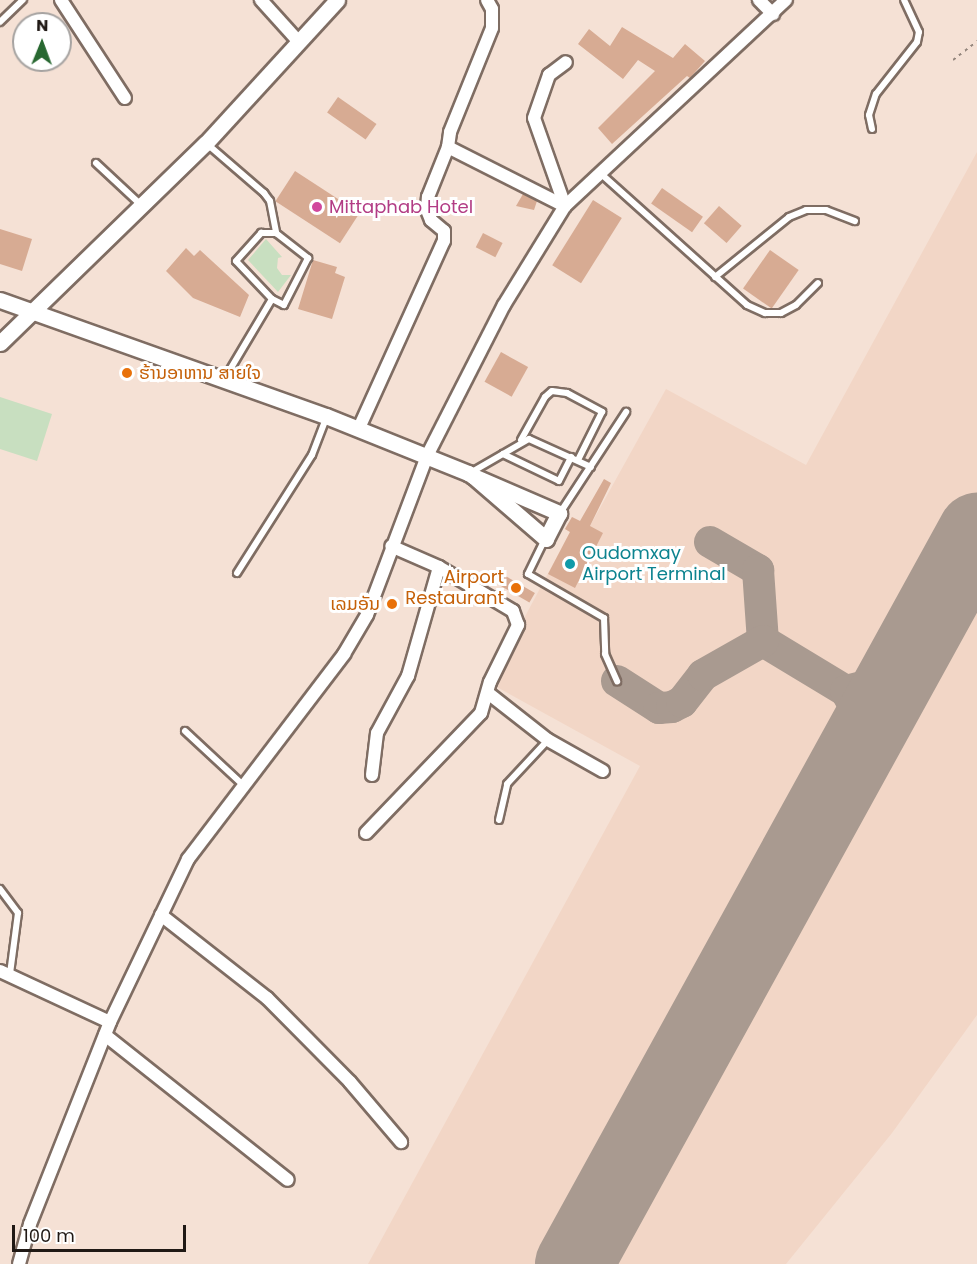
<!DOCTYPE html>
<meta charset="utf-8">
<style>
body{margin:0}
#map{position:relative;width:977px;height:1264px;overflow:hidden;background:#f5e1d5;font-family:Poppins,"Noto Sans Lao",sans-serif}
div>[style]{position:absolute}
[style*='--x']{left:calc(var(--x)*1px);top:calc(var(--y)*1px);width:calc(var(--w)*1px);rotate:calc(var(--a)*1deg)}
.built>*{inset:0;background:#f2d6c6}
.green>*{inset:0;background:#c8dfc0}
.taxiway>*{height:32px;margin:-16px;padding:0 16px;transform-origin:16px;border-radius:16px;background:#a99a90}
.runway>*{height:78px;margin:-39px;padding:0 39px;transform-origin:39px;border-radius:39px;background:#a99a90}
.building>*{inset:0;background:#d7ab93;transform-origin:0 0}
.path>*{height:2px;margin-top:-1px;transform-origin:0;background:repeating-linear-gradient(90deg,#93857c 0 3px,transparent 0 7.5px)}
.roads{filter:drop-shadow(2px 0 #7f6d63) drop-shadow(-2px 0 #7f6d63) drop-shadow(0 2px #7f6d63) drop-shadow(0 -2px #7f6d63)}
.service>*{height:6px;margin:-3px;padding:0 3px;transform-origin:3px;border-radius:3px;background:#fff}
.minor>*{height:12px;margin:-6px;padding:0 6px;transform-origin:6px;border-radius:6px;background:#fff}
.tertiary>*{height:15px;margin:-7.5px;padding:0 7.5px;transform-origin:7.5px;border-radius:7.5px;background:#fff}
.dots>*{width:16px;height:16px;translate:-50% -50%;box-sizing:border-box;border:3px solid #fff;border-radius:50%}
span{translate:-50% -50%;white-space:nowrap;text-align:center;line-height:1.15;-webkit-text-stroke:6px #fff;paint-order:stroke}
.hotel-label{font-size:18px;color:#b23c85}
.left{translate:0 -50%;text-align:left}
.food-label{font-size:18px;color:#c56008}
.right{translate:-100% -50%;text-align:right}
.culture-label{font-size:18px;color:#0d838f}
.north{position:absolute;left:12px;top:12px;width:60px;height:60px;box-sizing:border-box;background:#fff;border:2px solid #a6a3a1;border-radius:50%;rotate:1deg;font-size:16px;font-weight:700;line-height:24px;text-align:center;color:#201915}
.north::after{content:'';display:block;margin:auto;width:21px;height:27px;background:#286831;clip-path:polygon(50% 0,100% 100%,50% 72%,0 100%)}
.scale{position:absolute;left:12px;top:1225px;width:174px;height:27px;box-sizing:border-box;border:3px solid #201915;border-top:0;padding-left:8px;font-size:18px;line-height:21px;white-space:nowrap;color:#201915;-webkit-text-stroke:4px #fff;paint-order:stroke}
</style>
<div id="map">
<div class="built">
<div style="clip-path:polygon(977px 152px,977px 1015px,892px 1133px,786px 1264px,368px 1264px,640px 766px,495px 686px,495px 673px,570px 532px,565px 529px,572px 517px,590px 526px,666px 389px,806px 465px)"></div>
</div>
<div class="green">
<div style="clip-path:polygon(266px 239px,282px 257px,278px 258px,277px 268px,282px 275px,291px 275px,278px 292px,248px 260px)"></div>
<div style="clip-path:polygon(0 397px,52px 414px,37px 461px,0 449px)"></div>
</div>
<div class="taxiway">
<div style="--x:710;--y:542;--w:56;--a:30.3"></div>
<div style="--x:758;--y:570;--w:71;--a:86"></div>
<div style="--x:763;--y:641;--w:97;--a:31.1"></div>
<div style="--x:846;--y:691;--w:23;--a:61"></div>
<div style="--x:857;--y:711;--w:30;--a:81"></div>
<div style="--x:617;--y:681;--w:50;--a:32.7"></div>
<div style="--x:659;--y:708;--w:13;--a:-4"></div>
<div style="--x:672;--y:707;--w:11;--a:-27"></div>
<div style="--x:682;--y:702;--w:34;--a:-52"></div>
<div style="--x:703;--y:675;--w:69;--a:-29.5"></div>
<div style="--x:846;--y:691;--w:38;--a:-14"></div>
<div style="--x:883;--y:682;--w:30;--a:-42"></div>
</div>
<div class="runway">
<div style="--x:574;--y:1264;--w:836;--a:-61.17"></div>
</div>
<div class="building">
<div style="clip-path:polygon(622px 27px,673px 58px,685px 44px,705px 61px,690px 78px,687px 76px,612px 144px,598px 128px,655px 71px,638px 60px,623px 79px,578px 44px,589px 29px,610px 46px)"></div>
<div style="left:338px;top:97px;width:47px;height:19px;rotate:35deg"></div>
<div style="left:295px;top:171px;width:77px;height:36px;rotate:33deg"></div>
<div style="left:662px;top:188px;width:50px;height:19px;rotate:35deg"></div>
<div style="clip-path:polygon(523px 194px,537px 201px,534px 210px,516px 206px)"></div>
<div style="left:593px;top:200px;width:34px;height:77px;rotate:32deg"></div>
<div style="left:719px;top:206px;width:30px;height:23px;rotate:41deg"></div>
<div style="clip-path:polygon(0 229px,32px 239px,22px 271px,0 264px)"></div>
<div style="left:483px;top:233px;width:22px;height:16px;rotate:27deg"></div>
<div style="clip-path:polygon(186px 248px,194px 256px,200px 250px,249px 295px,240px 317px,193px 298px,166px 271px)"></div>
<div style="left:770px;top:250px;width:35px;height:47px;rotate:35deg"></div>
<div style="clip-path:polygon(313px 260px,337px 267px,335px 273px,345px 277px,332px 319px,298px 309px)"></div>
<div style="left:501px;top:352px;width:31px;height:34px;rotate:29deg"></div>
<div style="clip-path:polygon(604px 479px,611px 483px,590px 526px,603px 533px,575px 588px,548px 574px,570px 532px,565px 529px,572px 517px,580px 521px)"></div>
<div style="left:502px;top:574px;width:38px;height:11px;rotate:30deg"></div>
</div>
<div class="path">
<div style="--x:953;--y:60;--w:31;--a:-38"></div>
</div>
<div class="roads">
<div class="service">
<div style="--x:0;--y:22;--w:32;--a:-44"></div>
<div style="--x:872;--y:129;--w:14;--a:-102"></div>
<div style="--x:869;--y:115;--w:22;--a:-72"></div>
<div style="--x:876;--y:94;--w:66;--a:-51.7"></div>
<div style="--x:917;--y:42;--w:10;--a:-79"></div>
<div style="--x:919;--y:32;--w:35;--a:-115"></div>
<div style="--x:206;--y:143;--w:77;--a:40.8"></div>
<div style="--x:264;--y:193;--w:10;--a:53"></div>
<div style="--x:270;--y:201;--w:33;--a:79"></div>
<div style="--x:276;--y:233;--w:41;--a:38"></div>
<div style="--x:308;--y:258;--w:53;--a:117.1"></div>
<div style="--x:284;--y:305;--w:13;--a:-153"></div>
<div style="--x:272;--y:299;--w:94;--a:120.7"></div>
<div style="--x:96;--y:163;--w:62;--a:43"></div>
<div style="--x:599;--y:172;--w:199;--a:41.9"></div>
<div style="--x:747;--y:305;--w:20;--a:24"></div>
<div style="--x:765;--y:313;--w:16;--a:0"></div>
<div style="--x:781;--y:313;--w:17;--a:-28"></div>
<div style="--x:796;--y:305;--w:31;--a:-45"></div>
<div style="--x:715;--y:277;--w:95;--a:-39"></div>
<div style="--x:789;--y:217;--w:18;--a:-22"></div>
<div style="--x:806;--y:210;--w:20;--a:0"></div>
<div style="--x:826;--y:210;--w:31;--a:21"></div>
<div style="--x:272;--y:299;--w:52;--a:-133.5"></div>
<div style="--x:236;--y:261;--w:38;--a:-48"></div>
<div style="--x:261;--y:233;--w:15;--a:0"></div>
<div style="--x:521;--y:440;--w:49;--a:-60.8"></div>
<div style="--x:545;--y:397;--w:9;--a:-41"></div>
<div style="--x:552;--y:391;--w:15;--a:8"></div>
<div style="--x:567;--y:393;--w:40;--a:28"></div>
<div style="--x:602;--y:412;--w:54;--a:116.6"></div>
<div style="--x:503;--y:454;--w:62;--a:25.7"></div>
<div style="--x:559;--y:481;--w:27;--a:-63"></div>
<div style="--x:470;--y:473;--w:68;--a:-30"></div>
<div style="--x:529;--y:439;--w:68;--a:24.3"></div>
<div style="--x:560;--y:513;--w:121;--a:-56.8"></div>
<div style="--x:545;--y:539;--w:39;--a:116"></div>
<div style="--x:528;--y:574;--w:88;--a:30.1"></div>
<div style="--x:604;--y:618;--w:36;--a:88"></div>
<div style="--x:605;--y:654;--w:30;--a:66"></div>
<div style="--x:237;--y:573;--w:140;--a:-57.6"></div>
<div style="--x:312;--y:455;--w:40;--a:-69"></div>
<div style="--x:185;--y:731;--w:78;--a:42.9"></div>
<div style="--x:499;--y:820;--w:37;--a:-77"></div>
<div style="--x:507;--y:784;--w:60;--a:-47"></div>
<div style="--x:0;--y:889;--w:30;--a:53"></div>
<div style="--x:18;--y:913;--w:62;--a:97.5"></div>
</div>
<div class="minor">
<div style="--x:61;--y:0;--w:117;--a:56.9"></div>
<div style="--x:261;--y:0;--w:55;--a:47.9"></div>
<div style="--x:759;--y:0;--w:20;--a:45"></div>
<div style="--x:448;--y:147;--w:15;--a:-82"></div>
<div style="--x:450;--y:132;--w:112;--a:-68"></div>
<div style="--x:492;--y:28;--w:19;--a:-90"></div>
<div style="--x:492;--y:9;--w:10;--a:-119"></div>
<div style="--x:565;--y:206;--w:93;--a:-109.4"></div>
<div style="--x:534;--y:118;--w:46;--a:-70.8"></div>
<div style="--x:549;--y:75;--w:21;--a:-37"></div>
<div style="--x:359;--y:428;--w:205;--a:-65.6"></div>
<div style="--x:444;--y:241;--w:10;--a:-90"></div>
<div style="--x:444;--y:231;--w:17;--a:-140"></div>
<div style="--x:431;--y:220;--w:11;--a:-112"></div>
<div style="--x:427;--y:210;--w:13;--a:-86"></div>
<div style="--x:428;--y:197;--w:54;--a:-68.2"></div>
<div style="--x:448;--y:147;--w:131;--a:26.8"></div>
<div style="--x:488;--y:693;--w:76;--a:38.1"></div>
<div style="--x:548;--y:740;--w:63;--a:29.4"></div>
<div style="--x:372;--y:775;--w:42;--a:-83.2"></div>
<div style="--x:377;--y:733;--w:65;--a:-61.5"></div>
<div style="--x:408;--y:676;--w:113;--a:-74.1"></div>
<div style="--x:366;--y:833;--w:166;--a:-46.2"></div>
<div style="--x:481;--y:713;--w:32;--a:-74"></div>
<div style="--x:490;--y:682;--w:64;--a:-63.8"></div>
<div style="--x:518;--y:625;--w:15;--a:-110"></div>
<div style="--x:513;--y:611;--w:86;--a:-149.3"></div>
<div style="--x:439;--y:567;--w:52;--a:-156.4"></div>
<div style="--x:161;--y:915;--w:135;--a:38.1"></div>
<div style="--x:267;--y:998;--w:118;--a:45.3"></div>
<div style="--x:350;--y:1082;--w:79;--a:49.6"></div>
<div style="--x:0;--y:971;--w:121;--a:24.9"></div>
<div style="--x:110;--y:1022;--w:181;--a:-64.4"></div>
<div style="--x:188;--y:859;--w:258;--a:-52.7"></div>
<div style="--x:344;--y:654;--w:45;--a:-59.5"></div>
<div style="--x:367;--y:615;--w:170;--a:-69.3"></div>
<div style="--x:427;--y:456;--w:169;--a:-63"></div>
<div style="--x:504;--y:305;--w:116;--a:-58.4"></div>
<div style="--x:565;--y:206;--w:302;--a:-43"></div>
<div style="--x:105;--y:1035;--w:233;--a:38.4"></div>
<div style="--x:19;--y:1264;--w:41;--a:-74.6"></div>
<div style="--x:30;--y:1224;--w:217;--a:-68.4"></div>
</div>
<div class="tertiary">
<div style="--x:0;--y:300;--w:346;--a:19.6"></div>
<div style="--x:326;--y:416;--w:153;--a:21.9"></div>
<div style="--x:468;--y:473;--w:6;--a:31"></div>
<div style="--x:473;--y:476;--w:94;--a:23.3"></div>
<div style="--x:559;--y:513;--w:29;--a:117"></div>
<div style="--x:546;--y:539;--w:96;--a:-139.2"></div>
<div style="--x:0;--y:343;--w:287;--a:-44.2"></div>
<div style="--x:206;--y:143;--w:194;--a:-47.5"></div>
</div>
</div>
<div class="dots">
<div style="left:317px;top:207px;background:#d1479c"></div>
<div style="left:127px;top:373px;background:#e8710a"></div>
<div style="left:570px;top:564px;background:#0f9aa8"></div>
<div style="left:516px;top:588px;background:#e8710a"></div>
<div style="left:392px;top:604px;background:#e8710a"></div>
</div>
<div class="hotel-label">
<span class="left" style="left:329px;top:207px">Mittaphab Hotel</span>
</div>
<div class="food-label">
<span class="left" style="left:139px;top:373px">ຮ້ານອາຫານ ສາຍໃຈ</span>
<span class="right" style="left:504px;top:588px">Airport<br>Restaurant</span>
<span class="right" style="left:380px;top:604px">ເລມອັນ</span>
</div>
<div class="culture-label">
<span class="left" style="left:582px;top:564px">Oudomxay<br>Airport Terminal</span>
</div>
<div class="north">N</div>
<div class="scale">100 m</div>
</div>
